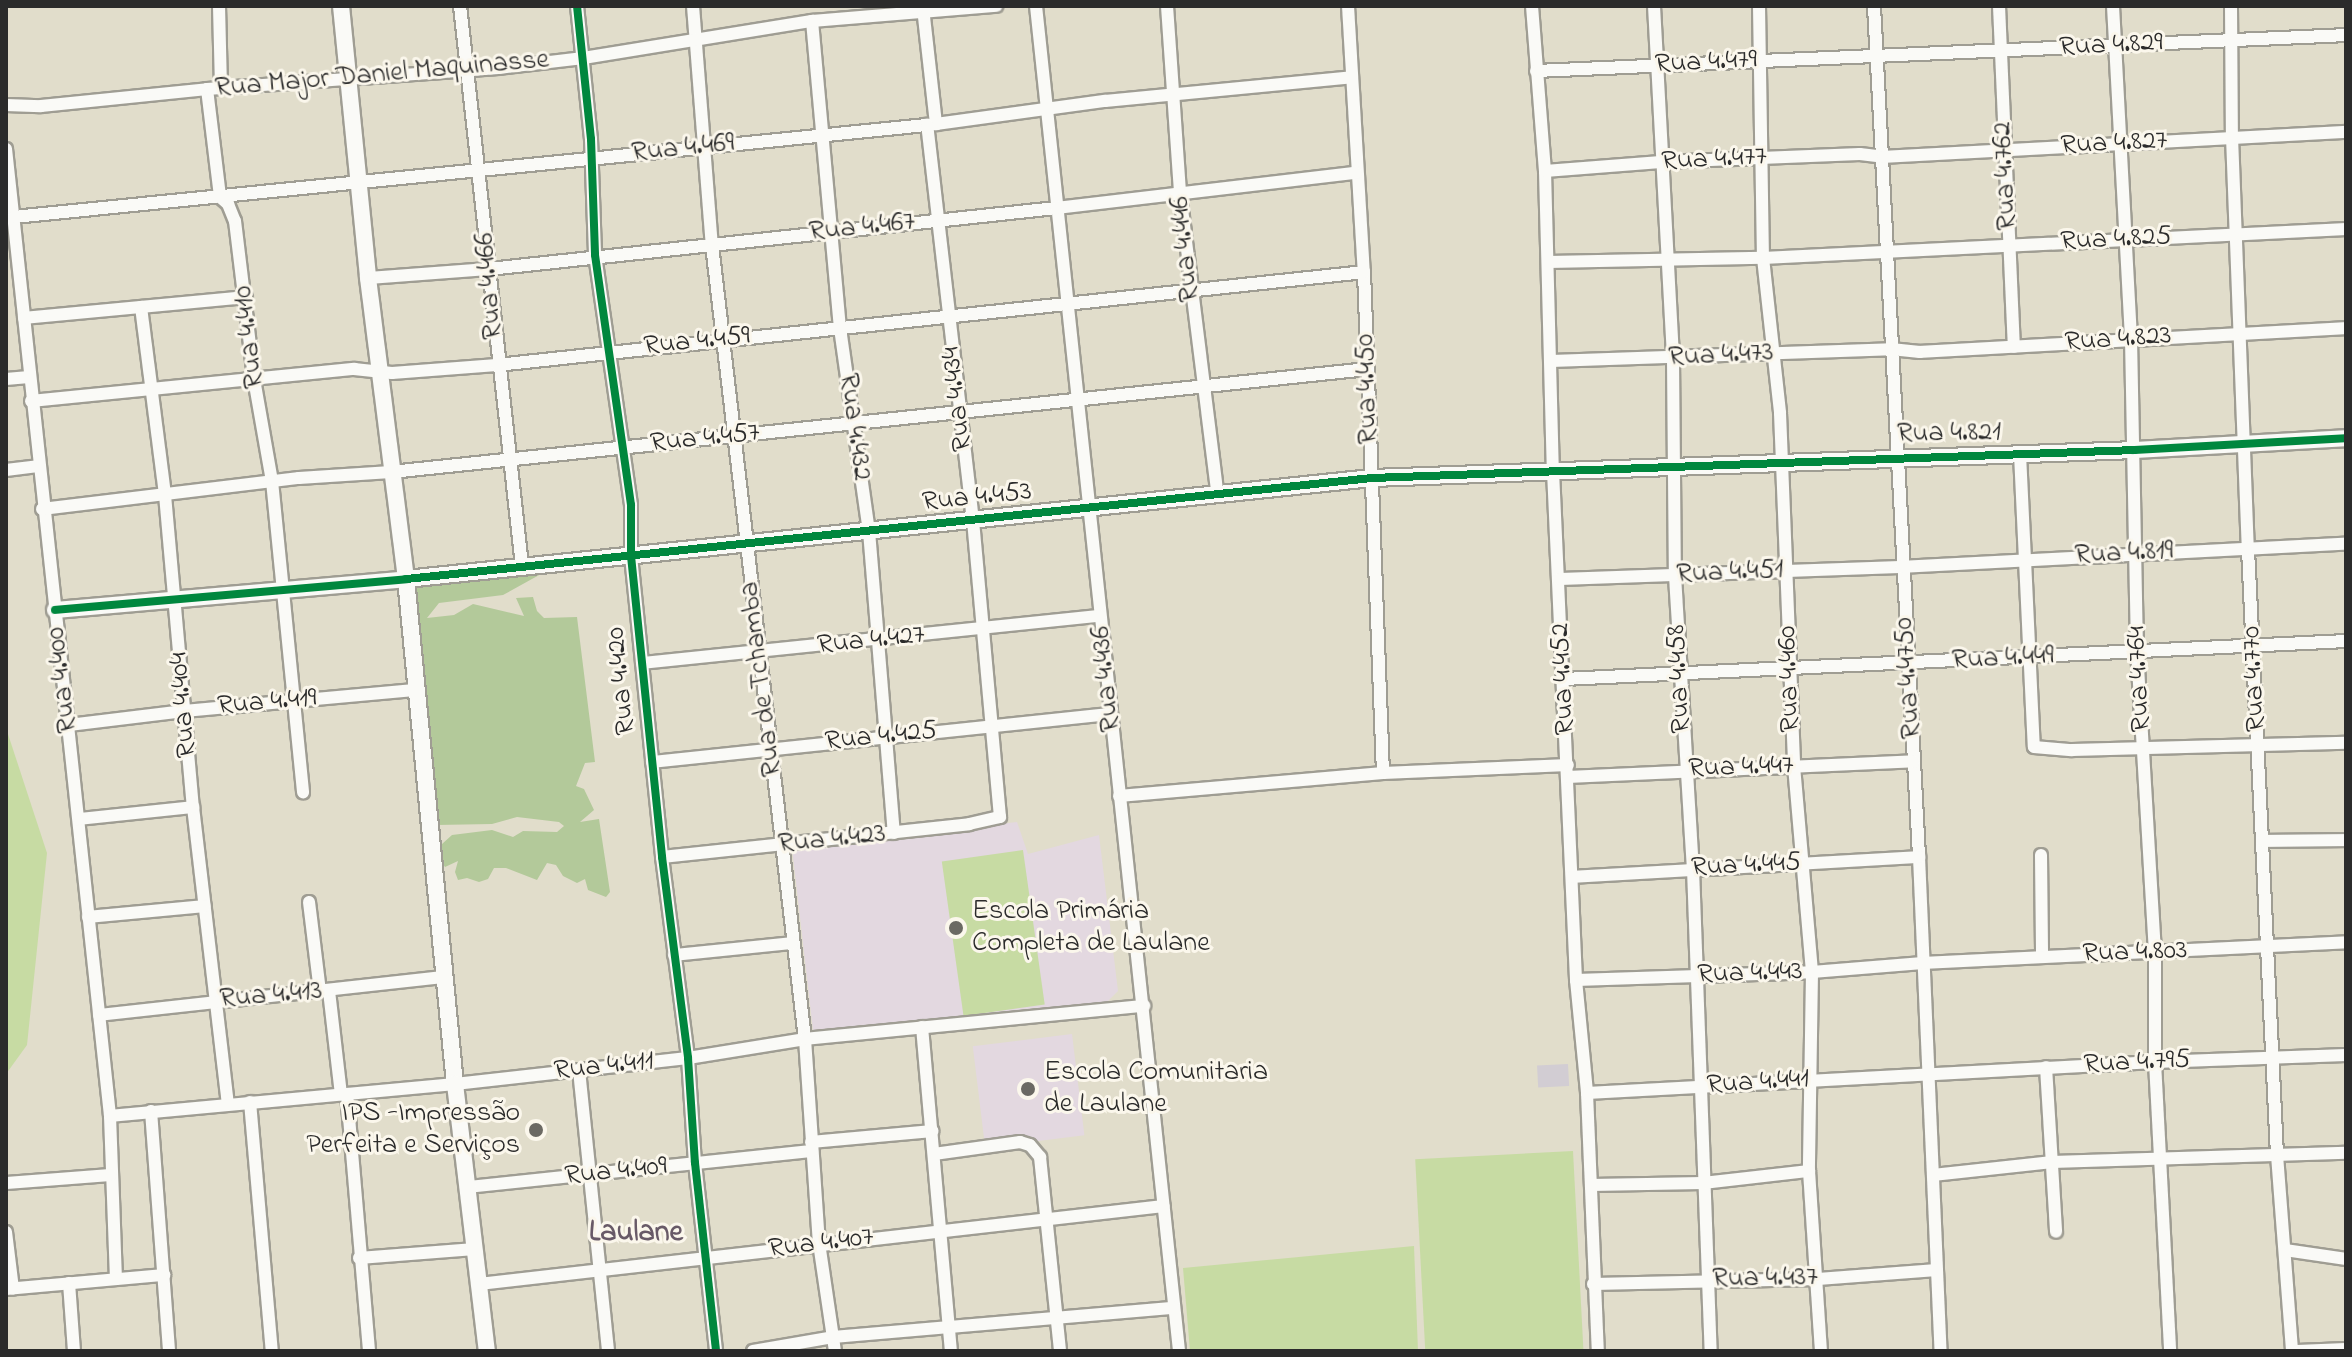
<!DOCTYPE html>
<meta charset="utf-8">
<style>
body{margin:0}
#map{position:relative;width:2352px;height:1357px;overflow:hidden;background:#e1ddcb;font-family:"Indie Flower",sans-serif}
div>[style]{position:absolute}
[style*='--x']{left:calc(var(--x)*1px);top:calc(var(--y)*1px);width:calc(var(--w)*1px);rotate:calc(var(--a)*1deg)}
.built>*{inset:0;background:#e3d8e0;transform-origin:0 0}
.industrial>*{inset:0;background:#d2cdd3;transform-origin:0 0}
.green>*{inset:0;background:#c7dba3;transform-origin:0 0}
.forest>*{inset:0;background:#b3c99a}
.roads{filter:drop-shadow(2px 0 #9f9d93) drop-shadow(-2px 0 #9f9d93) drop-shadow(0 2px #9f9d93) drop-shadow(0 -2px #9f9d93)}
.minor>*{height:12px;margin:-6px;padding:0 6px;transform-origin:6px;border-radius:6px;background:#fafaf7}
.tertiary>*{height:16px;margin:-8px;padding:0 8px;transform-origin:8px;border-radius:8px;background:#fafaf7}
.cycleway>*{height:8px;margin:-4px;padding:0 4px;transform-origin:4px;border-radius:4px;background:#00873e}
.dots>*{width:22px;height:22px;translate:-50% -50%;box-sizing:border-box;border:4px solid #fbf7ec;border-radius:50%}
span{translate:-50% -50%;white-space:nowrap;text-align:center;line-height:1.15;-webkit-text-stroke:6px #fbf7ec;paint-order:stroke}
.street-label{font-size:28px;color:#2b2b2b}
.poi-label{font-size:28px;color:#2b2b2b}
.left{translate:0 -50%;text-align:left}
.right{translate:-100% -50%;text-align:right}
.neighbourhood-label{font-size:30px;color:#685a67;font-weight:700}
.frame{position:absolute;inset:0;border:8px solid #2b2b2b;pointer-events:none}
</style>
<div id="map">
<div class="built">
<div style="clip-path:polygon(1017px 822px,1028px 854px,1099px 835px,1118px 991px,1105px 1004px,813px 1030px,792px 848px)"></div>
<div style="left:1072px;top:1034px;width:102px;height:100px;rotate:83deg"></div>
</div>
<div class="industrial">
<div style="left:1568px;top:1064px;width:22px;height:31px;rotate:87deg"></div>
</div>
<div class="green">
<div style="clip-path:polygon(6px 728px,47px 853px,27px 1045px,6px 1074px)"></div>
<div style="left:1023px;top:850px;width:156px;height:82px;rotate:82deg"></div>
<div style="left:1573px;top:1151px;width:200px;height:158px;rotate:87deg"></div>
<div style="clip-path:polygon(1414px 1246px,1418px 1351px,1190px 1351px,1183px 1268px)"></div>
</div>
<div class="forest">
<div style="clip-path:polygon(538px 569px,541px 574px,503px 595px,439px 603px,427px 618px,454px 615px,473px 604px,524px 616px,516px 598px,533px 597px,537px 611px,544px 618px,577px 617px,595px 762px,585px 763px,576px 786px,584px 789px,594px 810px,580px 822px,599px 819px,610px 892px,606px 897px,588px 890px,585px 879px,577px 883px,563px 876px,556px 865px,547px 863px,537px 880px,506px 868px,494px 868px,488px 879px,479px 882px,467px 878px,458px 880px,455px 872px,458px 861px,445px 867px,439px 858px,442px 844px,452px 835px,492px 830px,513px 837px,523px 831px,557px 832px,564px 826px,559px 822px,517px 817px,492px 824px,436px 825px,410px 579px)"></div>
</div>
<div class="roads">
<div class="minor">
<div style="--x:219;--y:6;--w:82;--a:88.6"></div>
<div style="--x:460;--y:6;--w:563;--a:83.68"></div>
<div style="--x:577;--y:6;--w:134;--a:84"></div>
<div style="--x:591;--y:139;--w:116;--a:88"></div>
<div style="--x:595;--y:255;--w:253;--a:81.8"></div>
<div style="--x:631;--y:505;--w:51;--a:90"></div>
<div style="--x:631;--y:556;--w:303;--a:84.1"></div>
<div style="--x:662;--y:857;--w:203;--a:82.6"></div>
<div style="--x:688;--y:1058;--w:105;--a:86.2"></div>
<div style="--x:695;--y:1163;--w:189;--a:83.6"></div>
<div style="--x:693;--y:6;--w:240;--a:85.5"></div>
<div style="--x:712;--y:245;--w:799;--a:83.32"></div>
<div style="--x:805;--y:1039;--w:204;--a:86.1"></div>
<div style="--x:819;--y:1243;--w:109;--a:81.6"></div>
<div style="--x:1036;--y:6;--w:1353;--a:83.93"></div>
<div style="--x:1167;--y:6;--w:187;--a:86"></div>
<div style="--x:1180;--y:193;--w:301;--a:82.9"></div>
<div style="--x:1348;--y:6;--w:266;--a:86.6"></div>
<div style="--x:1364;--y:272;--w:501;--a:87.83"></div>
<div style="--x:1532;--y:6;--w:166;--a:85.5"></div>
<div style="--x:1545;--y:171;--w:300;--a:88.5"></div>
<div style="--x:1553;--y:471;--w:510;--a:87.41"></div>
<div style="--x:1576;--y:980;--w:114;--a:84.4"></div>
<div style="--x:1587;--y:1093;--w:258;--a:87.6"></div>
<div style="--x:1654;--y:6;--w:354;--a:86.9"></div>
<div style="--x:1673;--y:359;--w:217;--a:89.5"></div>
<div style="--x:1675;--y:576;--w:294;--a:86.5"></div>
<div style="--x:1693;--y:869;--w:482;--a:87.9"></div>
<div style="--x:1759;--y:6;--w:252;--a:89.1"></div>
<div style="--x:1763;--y:258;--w:156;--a:83.7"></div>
<div style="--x:1780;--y:413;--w:353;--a:87.7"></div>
<div style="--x:1794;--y:766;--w:207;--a:85"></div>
<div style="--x:1812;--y:972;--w:199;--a:90.9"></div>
<div style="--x:1809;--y:1171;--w:180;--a:86.2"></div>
<div style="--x:1874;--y:6;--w:852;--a:86.97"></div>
<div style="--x:1919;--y:857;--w:494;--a:87.5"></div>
<div style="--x:1999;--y:6;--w:341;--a:87.5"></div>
<div style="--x:2113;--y:6;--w:332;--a:86.9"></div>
<div style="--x:2131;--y:338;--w:312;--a:88.9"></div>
<div style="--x:2137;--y:650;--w:302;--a:86.6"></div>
<div style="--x:2155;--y:951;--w:111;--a:90"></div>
<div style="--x:2155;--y:1062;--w:289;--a:87"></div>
<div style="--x:2231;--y:6;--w:131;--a:89.6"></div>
<div style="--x:2232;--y:137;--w:412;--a:87.8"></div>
<div style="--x:2248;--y:549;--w:607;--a:87.26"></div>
<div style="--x:2277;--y:1155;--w:197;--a:85.6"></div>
<div style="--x:923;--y:8;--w:117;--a:83.6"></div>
<div style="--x:812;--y:21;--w:308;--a:84.8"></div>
<div style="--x:840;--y:328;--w:205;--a:81.9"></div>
<div style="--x:869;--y:531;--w:303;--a:85.3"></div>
<div style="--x:1536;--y:71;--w:811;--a:-2.54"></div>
<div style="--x:207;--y:89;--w:109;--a:83.1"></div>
<div style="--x:220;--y:197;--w:11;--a:41"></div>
<div style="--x:228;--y:204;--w:18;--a:68"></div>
<div style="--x:235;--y:221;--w:159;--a:83.1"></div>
<div style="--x:254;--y:379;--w:104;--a:80"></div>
<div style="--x:272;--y:481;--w:313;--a:84.3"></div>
<div style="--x:6;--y:105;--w:35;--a:2"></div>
<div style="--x:41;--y:106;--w:167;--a:-5.8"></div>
<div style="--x:207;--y:89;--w:292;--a:-4.1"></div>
<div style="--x:498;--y:68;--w:86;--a:-6.7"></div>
<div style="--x:583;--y:58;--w:232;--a:-9.2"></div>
<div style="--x:812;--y:21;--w:185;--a:-4.7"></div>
<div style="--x:6;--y:149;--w:973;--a:83.86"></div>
<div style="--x:110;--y:1116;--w:163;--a:87.9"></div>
<div style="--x:1545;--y:171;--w:116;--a:-4.4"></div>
<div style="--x:1661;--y:162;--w:199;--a:-2.3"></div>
<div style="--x:1860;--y:154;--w:23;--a:7"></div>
<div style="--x:1883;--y:157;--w:464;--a:-3.1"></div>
<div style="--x:14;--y:217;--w:927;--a:-5.76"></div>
<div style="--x:936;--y:124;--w:171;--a:-7.8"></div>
<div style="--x:1105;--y:101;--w:248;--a:-5.5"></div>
<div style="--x:1548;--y:262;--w:215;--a:-1.1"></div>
<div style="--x:1763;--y:258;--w:584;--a:-2.85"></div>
<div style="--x:368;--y:278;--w:121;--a:-4.3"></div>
<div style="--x:489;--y:269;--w:570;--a:-6.14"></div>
<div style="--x:1056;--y:208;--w:302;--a:-6.7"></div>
<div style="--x:141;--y:307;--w:190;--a:82.7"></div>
<div style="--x:165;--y:495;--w:313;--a:84.9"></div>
<div style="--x:193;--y:807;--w:298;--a:83.3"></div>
<div style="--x:24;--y:318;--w:223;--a:-5.4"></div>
<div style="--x:1551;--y:361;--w:340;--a:-2"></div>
<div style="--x:1891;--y:349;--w:29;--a:6"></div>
<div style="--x:1920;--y:352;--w:427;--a:-3.2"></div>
<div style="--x:6;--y:379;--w:23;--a:-5"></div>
<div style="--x:31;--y:401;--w:325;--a:-5.7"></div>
<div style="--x:354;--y:369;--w:38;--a:6"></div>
<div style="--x:392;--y:373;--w:105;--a:-4.4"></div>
<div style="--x:497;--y:365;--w:872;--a:-6.12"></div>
<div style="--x:2020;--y:454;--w:293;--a:87.3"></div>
<div style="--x:2034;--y:747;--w:38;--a:5"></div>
<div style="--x:2072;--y:750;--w:274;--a:-1.5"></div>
<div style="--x:6;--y:470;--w:32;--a:-7"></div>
<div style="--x:42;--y:509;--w:259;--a:-6.9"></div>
<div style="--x:299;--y:478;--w:92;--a:-3.7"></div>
<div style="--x:391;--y:472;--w:982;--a:-6.02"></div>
<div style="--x:1559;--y:579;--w:342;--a:-2"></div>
<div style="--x:1901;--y:567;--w:446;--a:-3"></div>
<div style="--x:642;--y:663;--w:460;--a:-5.9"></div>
<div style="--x:1564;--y:679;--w:783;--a:-2.78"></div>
<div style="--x:69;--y:725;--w:116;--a:-6.9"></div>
<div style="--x:184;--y:711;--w:234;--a:-5.2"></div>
<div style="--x:652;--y:762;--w:461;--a:-6"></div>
<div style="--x:1568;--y:777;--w:346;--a:-2.6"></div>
<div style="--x:1119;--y:796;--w:265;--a:-5"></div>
<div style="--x:1383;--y:773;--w:185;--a:-2.5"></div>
<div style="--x:79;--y:819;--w:115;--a:-6"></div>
<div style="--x:2263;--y:841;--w:83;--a:-0.7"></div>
<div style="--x:2041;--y:855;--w:102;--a:89.4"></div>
<div style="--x:662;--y:857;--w:309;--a:-6.1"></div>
<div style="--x:969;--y:824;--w:32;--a:-13"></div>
<div style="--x:1000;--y:817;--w:297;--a:-95.2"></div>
<div style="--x:973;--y:521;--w:399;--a:-96.6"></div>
<div style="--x:1572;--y:877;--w:348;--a:-3.3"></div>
<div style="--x:309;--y:902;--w:91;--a:83"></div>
<div style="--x:88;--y:917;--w:117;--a:-5.4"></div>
<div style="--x:674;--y:955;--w:119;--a:-5.8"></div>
<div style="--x:1576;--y:980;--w:236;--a:-1.9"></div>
<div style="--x:1812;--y:972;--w:111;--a:-4.6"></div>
<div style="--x:1923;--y:963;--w:424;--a:-2.8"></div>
<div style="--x:329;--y:991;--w:104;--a:83.4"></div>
<div style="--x:99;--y:1015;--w:347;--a:-6.3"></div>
<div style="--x:922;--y:1027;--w:325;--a:84.9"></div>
<div style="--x:2046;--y:1067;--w:165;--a:86.5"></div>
<div style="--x:579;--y:1070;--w:282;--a:84.1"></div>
<div style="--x:1587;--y:1093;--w:569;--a:-3.12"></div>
<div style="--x:2155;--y:1062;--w:191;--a:-2.1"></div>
<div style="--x:347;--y:1094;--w:258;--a:85.1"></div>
<div style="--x:250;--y:1102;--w:250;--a:85"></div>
<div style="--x:151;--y:1111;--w:241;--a:85.7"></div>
<div style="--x:110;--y:1116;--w:346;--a:-5.3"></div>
<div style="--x:455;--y:1084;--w:234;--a:-6.4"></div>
<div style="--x:688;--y:1058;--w:119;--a:-9.2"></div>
<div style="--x:805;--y:1039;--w:341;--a:-5.6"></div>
<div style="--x:811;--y:1142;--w:122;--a:-5.2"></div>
<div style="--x:934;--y:1154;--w:87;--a:-7.9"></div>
<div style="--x:1020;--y:1142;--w:10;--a:17"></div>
<div style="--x:1030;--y:1145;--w:16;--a:50"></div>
<div style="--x:1040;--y:1157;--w:195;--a:84.1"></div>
<div style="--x:1933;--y:1175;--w:120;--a:-6.2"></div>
<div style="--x:2052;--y:1162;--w:294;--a:-1.8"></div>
<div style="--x:6;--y:1183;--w:105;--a:-4.4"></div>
<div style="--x:1591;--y:1185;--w:112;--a:-1"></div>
<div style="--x:1703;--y:1183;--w:107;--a:-6.5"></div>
<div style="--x:468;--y:1187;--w:346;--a:-6"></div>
<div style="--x:6;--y:1232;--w:57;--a:83"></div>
<div style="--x:2285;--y:1250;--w:62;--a:8.4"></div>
<div style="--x:359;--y:1258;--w:116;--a:-4.4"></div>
<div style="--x:69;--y:1283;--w:68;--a:85.8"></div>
<div style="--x:479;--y:1284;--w:689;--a:-6.5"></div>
<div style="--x:1593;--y:1284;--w:225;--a:-1.3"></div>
<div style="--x:1818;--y:1279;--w:119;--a:-4.3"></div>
<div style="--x:6;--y:1289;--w:159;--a:-5.1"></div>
<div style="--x:753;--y:1351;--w:81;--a:-9.9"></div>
<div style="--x:833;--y:1337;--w:342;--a:-4.9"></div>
<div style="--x:2297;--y:1351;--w:49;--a:-2.3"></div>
</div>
<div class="tertiary">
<div style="--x:341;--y:6;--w:273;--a:84.3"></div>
<div style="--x:368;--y:278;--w:303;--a:82.8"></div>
<div style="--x:406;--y:579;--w:507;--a:84.46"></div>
<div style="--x:455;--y:1084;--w:269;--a:83.2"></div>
<div style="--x:55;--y:610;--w:352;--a:-5"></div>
<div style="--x:406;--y:579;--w:971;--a:-5.97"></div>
<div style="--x:1372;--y:478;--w:763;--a:-2.1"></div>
<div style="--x:2134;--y:450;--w:212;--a:-3.2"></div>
</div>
</div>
<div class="cycleway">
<div style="--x:577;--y:6;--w:134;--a:84"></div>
<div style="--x:591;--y:139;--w:116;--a:88"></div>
<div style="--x:595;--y:255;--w:253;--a:81.8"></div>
<div style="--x:631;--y:505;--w:51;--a:90"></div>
<div style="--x:631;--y:556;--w:303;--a:84.1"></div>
<div style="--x:662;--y:857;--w:203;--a:82.6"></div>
<div style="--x:688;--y:1058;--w:105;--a:86.2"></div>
<div style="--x:695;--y:1163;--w:189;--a:83.6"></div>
<div style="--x:55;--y:610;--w:352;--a:-5"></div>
<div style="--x:406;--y:579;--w:971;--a:-5.97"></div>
<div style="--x:1372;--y:478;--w:763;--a:-2.1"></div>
<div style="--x:2134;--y:450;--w:212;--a:-3.2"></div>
</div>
<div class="dots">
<div style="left:956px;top:928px;background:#6b6963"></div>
<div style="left:1028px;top:1089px;background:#6b6963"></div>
<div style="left:536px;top:1130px;background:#6b6963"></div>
</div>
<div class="street-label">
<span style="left:2111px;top:46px;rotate:-3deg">Rua 4.829</span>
<span style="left:1706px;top:63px;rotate:-3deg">Rua 4.479</span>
<span style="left:382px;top:75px;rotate:-5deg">Rua Major Daniel Maquinasse</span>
<span style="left:2114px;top:144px;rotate:-3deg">Rua 4.827</span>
<span style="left:683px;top:149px;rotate:-6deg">Rua 4.469</span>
<span style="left:1714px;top:160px;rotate:-3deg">Rua 4.477</span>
<span style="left:2006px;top:176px;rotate:-93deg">Rua 4.762</span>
<span style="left:862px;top:228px;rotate:-6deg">Rua 4.467</span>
<span style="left:2116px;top:240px;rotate:-3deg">Rua 4.825</span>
<span style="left:1186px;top:249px;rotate:-96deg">Rua 4.446</span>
<span style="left:490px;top:286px;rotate:-95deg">Rua 4.466</span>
<span style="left:250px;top:337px;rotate:-97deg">Rua 4.410</span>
<span style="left:2118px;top:340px;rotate:-4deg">Rua 4.823</span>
<span style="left:697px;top:342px;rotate:-6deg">Rua 4.459</span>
<span style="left:1721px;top:356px;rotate:-3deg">Rua 4.473</span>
<span style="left:1368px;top:389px;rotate:-92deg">Rua 4.450</span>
<span style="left:958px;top:399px;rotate:-97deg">Rua 4.434</span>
<span style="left:854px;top:427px;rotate:82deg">Rua 4.432</span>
<span style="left:1949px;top:434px;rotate:-1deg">Rua 4.821</span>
<span style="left:705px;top:439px;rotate:-6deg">Rua 4.457</span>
<span style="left:977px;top:498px;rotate:-6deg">Rua 4.453</span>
<span style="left:2124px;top:554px;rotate:-3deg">Rua 4.819</span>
<span style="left:1730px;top:573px;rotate:-3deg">Rua 4.451</span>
<span style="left:871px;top:641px;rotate:-6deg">Rua 4.427</span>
<span style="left:2003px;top:659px;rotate:-3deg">Rua 4.449</span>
<span style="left:1909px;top:678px;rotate:-94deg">Rua 4.4750</span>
<span style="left:762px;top:679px;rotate:-97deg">Rua de Tchamba</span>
<span style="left:1107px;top:679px;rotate:-96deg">Rua 4.436</span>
<span style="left:1564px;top:679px;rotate:-93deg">Rua 4.452</span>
<span style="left:1680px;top:679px;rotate:-93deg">Rua 4.458</span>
<span style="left:1790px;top:679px;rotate:-92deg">Rua 4.460</span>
<span style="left:2140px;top:679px;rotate:-93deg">Rua 4.764</span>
<span style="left:2255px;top:679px;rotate:-93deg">Rua 4.770</span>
<span style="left:63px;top:680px;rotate:-97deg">Rua 4.400</span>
<span style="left:622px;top:681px;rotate:-96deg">Rua 4.420</span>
<span style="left:267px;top:703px;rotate:-5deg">Rua 4.419</span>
<span style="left:184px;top:705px;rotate:-95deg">Rua 4.404</span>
<span style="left:881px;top:737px;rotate:-6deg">Rua 4.425</span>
<span style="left:1741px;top:768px;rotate:-2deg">Rua 4.447</span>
<span style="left:832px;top:840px;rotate:-6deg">Rua 4.423</span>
<span style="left:1746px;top:866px;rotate:-3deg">Rua 4.445</span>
<span style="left:2135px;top:953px;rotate:-2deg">Rua 4.803</span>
<span style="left:1750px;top:974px;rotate:-2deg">Rua 4.443</span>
<span style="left:271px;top:996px;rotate:-5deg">Rua 4.413</span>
<span style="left:2137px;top:1063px;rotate:-3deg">Rua 4.795</span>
<span style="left:604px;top:1067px;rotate:-6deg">Rua 4.411</span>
<span style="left:1758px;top:1083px;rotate:-4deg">Rua 4.441</span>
<span style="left:616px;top:1172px;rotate:-6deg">Rua 4.409</span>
<span style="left:821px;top:1244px;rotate:-7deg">Rua 4.407</span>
<span style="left:1765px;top:1279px;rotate:-1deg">Rua 4.437</span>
</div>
<div class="poi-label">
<span class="left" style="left:972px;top:928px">Escola Primária<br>Completa de Laulane</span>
<span class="left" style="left:1044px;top:1089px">Escola Comunitaria<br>de Laulane</span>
<span class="right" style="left:520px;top:1130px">IPS -Impressão<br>Perfeita e Serviços</span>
</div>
<div class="neighbourhood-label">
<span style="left:636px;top:1233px">Laulane</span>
</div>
<div class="frame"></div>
</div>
